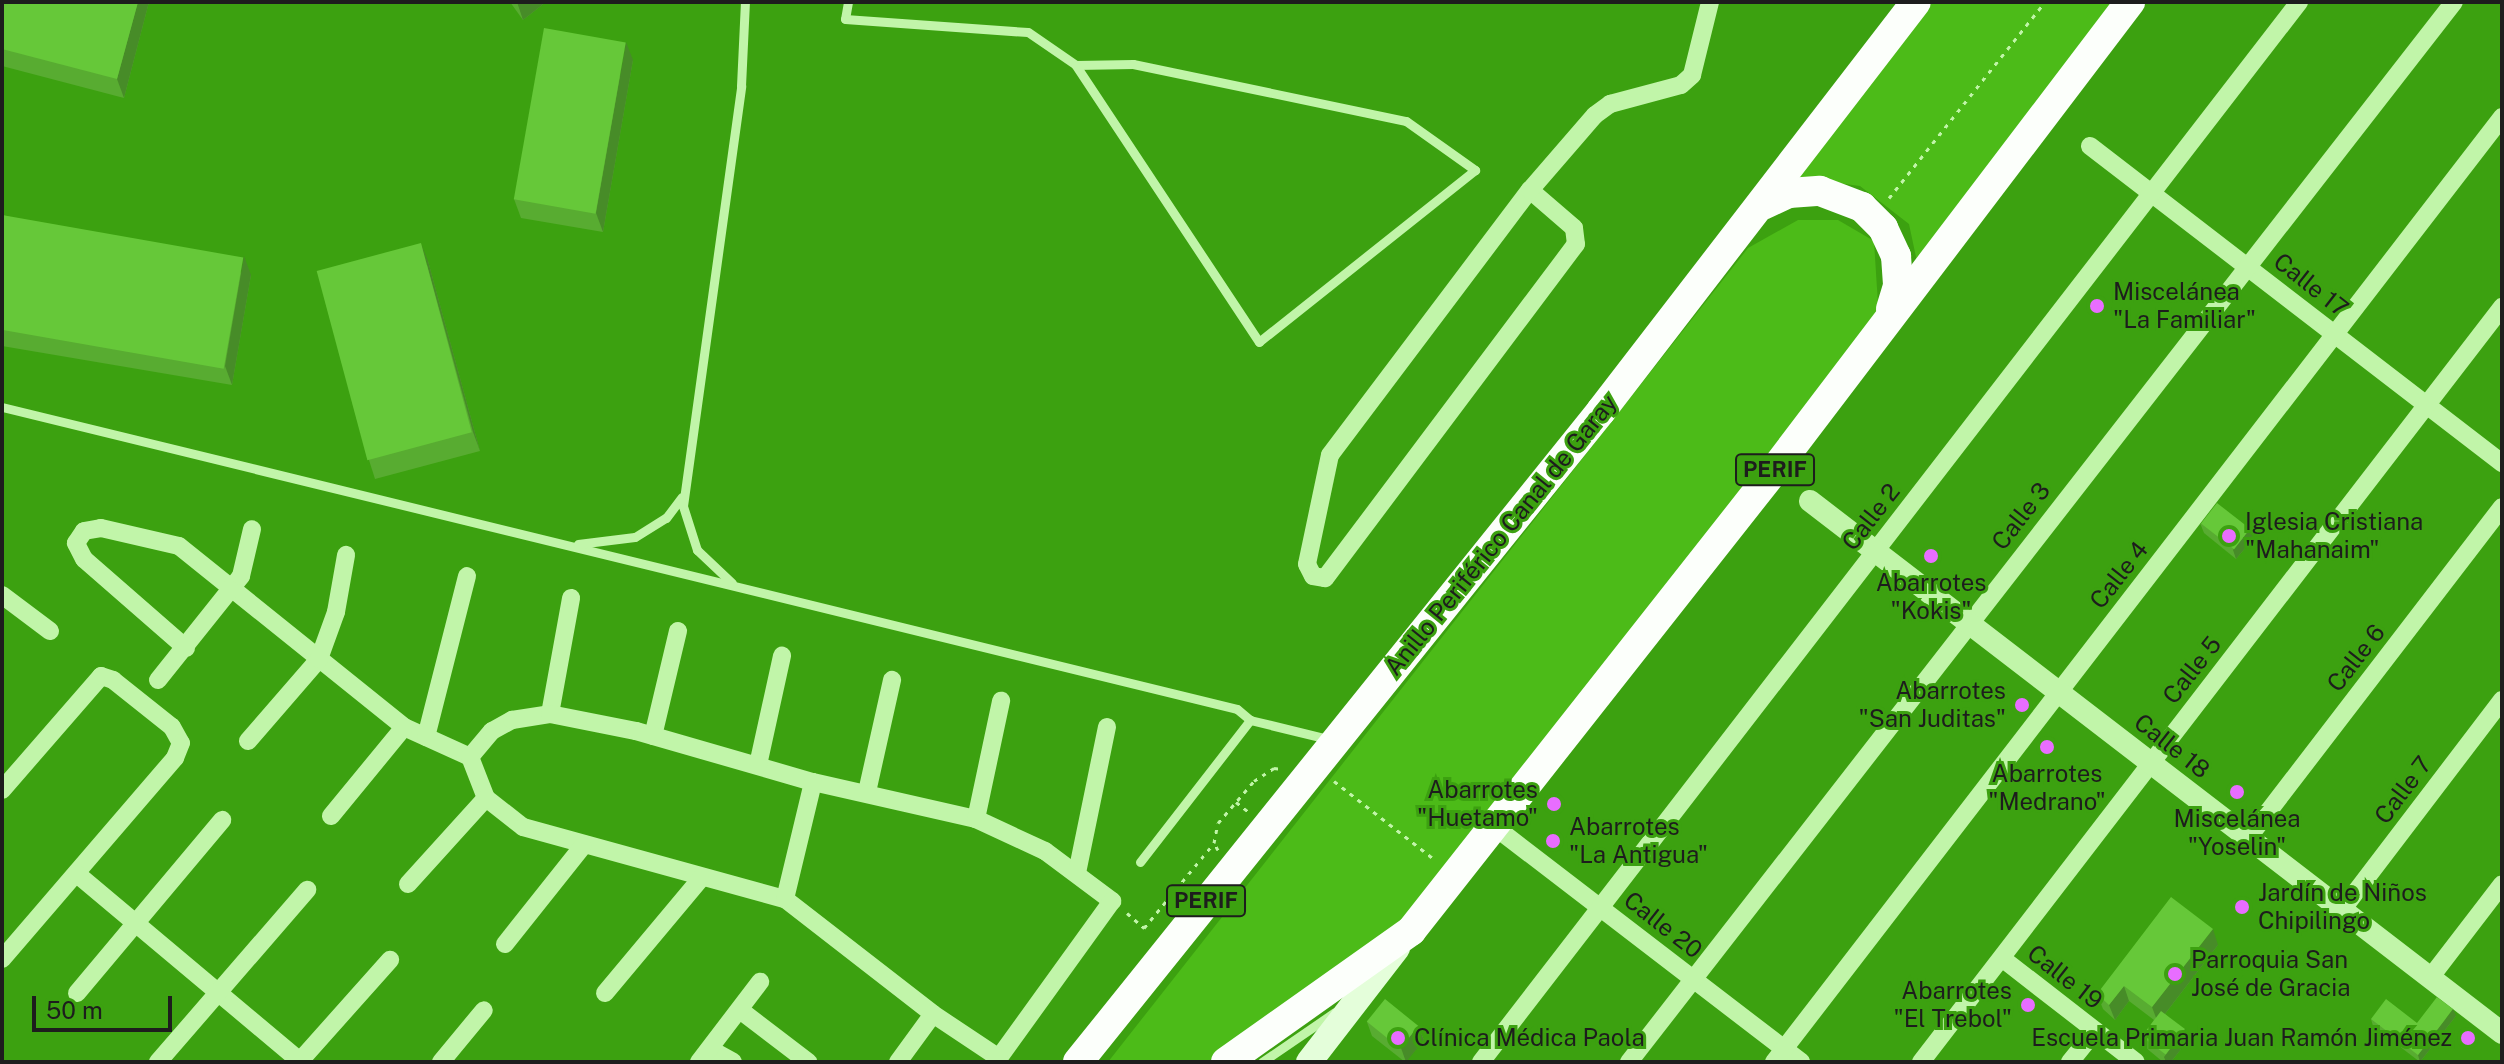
<!DOCTYPE html>
<meta charset="utf-8">
<style>
body{margin:0}
#map{position:relative;width:2504px;height:1064px;overflow:hidden;background:#3ca110;font-family:"Public Sans",sans-serif}
div>[style]{position:absolute}
[style*='--x']{left:calc(var(--x)*1px);top:calc(var(--y)*1px);width:calc(var(--w)*1px);rotate:calc(var(--a)*1deg)}
.green>*{inset:0;background:#4cbb18}
.path>*{height:3px;margin-top:-1.5px;transform-origin:0;background:repeating-linear-gradient(90deg,#c1f5a9 0 4px,transparent 0 10px)}
.service>*{height:9px;margin:-4.5px;padding:0 4.5px;transform-origin:4.5px;border-radius:4.5px;background:#c1f5a9}
.minor>*{height:18px;margin:-9px;padding:0 9px;transform-origin:9px;border-radius:9px;background:#c1f5a9}
.tertiary>*{height:22px;margin:-11px;padding:0 11px;transform-origin:11px;border-radius:11px;background:#c1f5a9}
.secondary>*{height:26px;margin:-13px;padding:0 13px;transform-origin:13px;border-radius:13px;background:#e4feda}
.trunk>*{height:30px;margin:-15px;padding:0 15px;transform-origin:15px;border-radius:15px;background:#fcfffb}
.wall>*{inset:0;background:#58ac31}
.shaded-wall>*{inset:0;background:#478c28}
.building>*{inset:0;background:#66c839;transform-origin:0 0}
.dots>*{width:22px;height:22px;translate:-50% -50%;box-sizing:border-box;border:4px solid #3ca110;border-radius:50%}
span{translate:-50% -50%;white-space:nowrap;text-align:center;line-height:1.15;-webkit-text-stroke:6px #3ca110;paint-order:stroke}
.shield-label span{padding:2px 6px;background:#3ca110;border:2px solid;border-radius:6px;-webkit-text-stroke-width:0}
.shield-label{font-size:22px;color:#1d1d1d;font-weight:700}
.street-label{font-size:24px;color:#1d1d1d}
.poi-label{font-size:24px;color:#1d1d1d}
.left{translate:0 -50%;text-align:left}
.right{translate:-100% -50%;text-align:right}
.frame{position:absolute;inset:0;border:4px solid #1d1d1d;pointer-events:none}
.scale{position:absolute;left:32px;top:996px;width:140px;height:36px;box-sizing:border-box;border:4px solid #1d1d1d;border-top:0;padding-left:10px;font-size:24px;line-height:28px;white-space:nowrap;color:#1d1d1d;-webkit-text-stroke:6px #3ca110;paint-order:stroke}
</style>
<div id="map">
<div class="green">
<div style="clip-path:polygon(1932px 2px,2124px 2px,1920px 276px,1909px 224px,1860px 186px,1815px 180px,1789px 191px)"></div>
<div style="clip-path:polygon(1798px 220px,1838px 220px,1874px 241px,1879px 320px,1411px 942px,1207px 1062px,1108px 1062px,1748px 248px)"></div>
</div>
<div class="path">
<div style="--x:1889;--y:198;--w:251;--a:-51.5"></div>
<div style="--x:1334;--y:781;--w:128;--a:38"></div>
<div style="--x:1236;--y:802;--w:18;--a:38"></div>
<div style="--x:1218;--y:850;--w:8;--a:-120"></div>
<div style="--x:1214;--y:843;--w:20;--a:-79"></div>
<div style="--x:1218;--y:823;--w:55;--a:-49.4"></div>
<div style="--x:1254;--y:781;--w:24;--a:-33"></div>
<div style="--x:1274;--y:768;--w:8;--a:7"></div>
<div style="--x:1127;--y:913;--w:23;--a:41"></div>
<div style="--x:1144;--y:928;--w:110;--a:-50.5"></div>
</div>
<div class="service">
<div style="--x:848;--y:2;--w:17;--a:100"></div>
<div style="--x:845;--y:19;--w:183;--a:4.1"></div>
<div style="--x:1028;--y:32;--w:58;--a:34.5"></div>
<div style="--x:1076;--y:65;--w:57;--a:-1"></div>
<div style="--x:1133;--y:64;--w:279;--a:11.8"></div>
<div style="--x:1406;--y:121;--w:85;--a:35.4"></div>
<div style="--x:1475;--y:170;--w:276;--a:141.5"></div>
<div style="--x:1259;--y:342;--w:332;--a:-123.5"></div>
<div style="--x:2;--y:407;--w:1271;--a:13.74"></div>
<div style="--x:1237;--y:709;--w:17;--a:40"></div>
<div style="--x:1250;--y:720;--w:84;--a:13.7"></div>
<div style="--x:578;--y:544;--w:57;--a:-7"></div>
<div style="--x:635;--y:537;--w:36;--a:-32"></div>
<div style="--x:666;--y:518;--w:26;--a:-53"></div>
<div style="--x:732;--y:583;--w:48;--a:-136.7"></div>
<div style="--x:697;--y:550;--w:46;--a:-107.7"></div>
<div style="--x:683;--y:506;--w:424;--a:-82.1"></div>
<div style="--x:741;--y:86;--w:84;--a:-87.3"></div>
<div style="--x:1140;--y:862;--w:180;--a:-52.2"></div>
<div style="--x:1262;--y:1062;--w:88;--a:-34.4"></div>
</div>
<div class="minor">
<div style="--x:2090;--y:146;--w:520;--a:37.58"></div>
<div style="--x:1530;--y:190;--w:58;--a:40.8"></div>
<div style="--x:1574;--y:228;--w:16;--a:83"></div>
<div style="--x:1576;--y:244;--w:418;--a:126.9"></div>
<div style="--x:1325;--y:578;--w:12;--a:-171"></div>
<div style="--x:1313;--y:576;--w:13;--a:-117"></div>
<div style="--x:1307;--y:564;--w:111;--a:-78.1"></div>
<div style="--x:1330;--y:455;--w:332;--a:-53"></div>
<div style="--x:1530;--y:190;--w:99;--a:-49.1"></div>
<div style="--x:1595;--y:115;--w:19;--a:-36"></div>
<div style="--x:1610;--y:104;--w:73;--a:-15"></div>
<div style="--x:1681;--y:85;--w:15;--a:-42"></div>
<div style="--x:1692;--y:75;--w:75;--a:-76.1"></div>
<div style="--x:2;--y:595;--w:60;--a:36.9"></div>
<div style="--x:186;--y:648;--w:135;--a:-138.9"></div>
<div style="--x:84;--y:559;--w:18;--a:-117"></div>
<div style="--x:76;--y:543;--w:14;--a:-56"></div>
<div style="--x:84;--y:531;--w:17;--a:-10"></div>
<div style="--x:101;--y:528;--w:80;--a:13"></div>
<div style="--x:179;--y:546;--w:289;--a:38.8"></div>
<div style="--x:404;--y:727;--w:72;--a:24.4"></div>
<div style="--x:158;--y:680;--w:133;--a:-51.4"></div>
<div style="--x:241;--y:576;--w:48;--a:-76.8"></div>
<div style="--x:550;--y:714;--w:118;--a:-79.7"></div>
<div style="--x:653;--y:736;--w:108;--a:-76.6"></div>
<div style="--x:426;--y:737;--w:166;--a:-75.7"></div>
<div style="--x:248;--y:741;--w:108;--a:-49.1"></div>
<div style="--x:319;--y:659;--w:50;--a:-70.1"></div>
<div style="--x:336;--y:612;--w:58;--a:-80"></div>
<div style="--x:470;--y:757;--w:34;--a:-50"></div>
<div style="--x:492;--y:731;--w:23;--a:-29"></div>
<div style="--x:512;--y:720;--w:38;--a:-9"></div>
<div style="--x:550;--y:714;--w:88;--a:11.2"></div>
<div style="--x:636;--y:731;--w:184;--a:16.1"></div>
<div style="--x:813;--y:782;--w:167;--a:12.8"></div>
<div style="--x:976;--y:819;--w:76;--a:24.9"></div>
<div style="--x:1045;--y:851;--w:84;--a:36.7"></div>
<div style="--x:1112;--y:901;--w:198;--a:125.8"></div>
<div style="--x:470;--y:757;--w:44;--a:68.7"></div>
<div style="--x:486;--y:798;--w:47;--a:38.1"></div>
<div style="--x:523;--y:827;--w:272;--a:15.4"></div>
<div style="--x:785;--y:899;--w:187;--a:37.8"></div>
<div style="--x:933;--y:1014;--w:79;--a:33.7"></div>
<div style="--x:758;--y:765;--w:112;--a:-77.6"></div>
<div style="--x:2;--y:790;--w:151;--a:-49"></div>
<div style="--x:101;--y:676;--w:13;--a:18"></div>
<div style="--x:113;--y:680;--w:75;--a:38.5"></div>
<div style="--x:172;--y:727;--w:18;--a:61"></div>
<div style="--x:181;--y:743;--w:16;--a:112"></div>
<div style="--x:175;--y:758;--w:265;--a:130.7"></div>
<div style="--x:867;--y:792;--w:115;--a:-77.4"></div>
<div style="--x:331;--y:816;--w:115;--a:-50.6"></div>
<div style="--x:976;--y:819;--w:121;--a:-78"></div>
<div style="--x:1495;--y:827;--w:386;--a:37.5"></div>
<div style="--x:2248;--y:838;--w:417;--a:-52.5"></div>
<div style="--x:1077;--y:873;--w:149;--a:-78.4"></div>
<div style="--x:77;--y:874;--w:292;--a:40"></div>
<div style="--x:408;--y:884;--w:116;--a:-47.8"></div>
<div style="--x:785;--y:899;--w:120;--a:-76.5"></div>
<div style="--x:2342;--y:910;--w:264;--a:-52.7"></div>
<div style="--x:505;--y:944;--w:125;--a:-51.5"></div>
<div style="--x:2003;--y:959;--w:168;--a:37.8"></div>
<div style="--x:2430;--y:978;--w:118;--a:-52.5"></div>
<div style="--x:77;--y:993;--w:226;--a:-50"></div>
<div style="--x:605;--y:993;--w:151;--a:-50.1"></div>
<div style="--x:740;--y:1010;--w:86;--a:37.4"></div>
<div style="--x:710;--y:1049;--w:26;--a:29"></div>
<div style="--x:158;--y:1062;--w:228;--a:-49.1"></div>
<div style="--x:299;--y:1062;--w:137;--a:-48.3"></div>
<div style="--x:441;--y:1062;--w:67;--a:-50.4"></div>
<div style="--x:699;--y:1062;--w:101;--a:-52.7"></div>
<div style="--x:898;--y:1062;--w:59;--a:-53.9"></div>
<div style="--x:1481;--y:1062;--w:1339;--a:-52.34"></div>
<div style="--x:1629;--y:1062;--w:1343;--a:-52.11"></div>
<div style="--x:1774;--y:1062;--w:1193;--a:-52.39"></div>
<div style="--x:1921;--y:1062;--w:953;--a:-52.42"></div>
<div style="--x:2070;--y:1062;--w:40;--a:-51"></div>
</div>
<div class="tertiary">
<div style="--x:1810;--y:501;--w:873;--a:37.55"></div>
</div>
<div class="secondary">
<div style="--x:1309;--y:1062;--w:144;--a:-52.3"></div>
</div>
<div class="trunk">
<div style="--x:1763;--y:205;--w:29;--a:-25"></div>
<div style="--x:1789;--y:193;--w:31;--a:-4"></div>
<div style="--x:1820;--y:191;--w:45;--a:20.9"></div>
<div style="--x:1862;--y:207;--w:30;--a:45"></div>
<div style="--x:1883;--y:228;--w:31;--a:65"></div>
<div style="--x:1896;--y:256;--w:30;--a:86"></div>
<div style="--x:1898;--y:286;--w:24;--a:107"></div>
<div style="--x:1078;--y:1062;--w:835;--a:-51.22"></div>
<div style="--x:1601;--y:411;--w:516;--a:-52.4"></div>
<div style="--x:1226;--y:1062;--w:227;--a:-35.3"></div>
<div style="--x:1411;--y:931;--w:583;--a:-51.75"></div>
<div style="--x:1772;--y:473;--w:592;--a:-52.76"></div>
</div>
<div class="wall">
<div style="clip-path:polygon(2px 2px,149px 2px,124px 98px,2px 66px)"></div>
<div style="clip-path:polygon(510px 2px,546px 2px,523px 20px)"></div>
<div style="clip-path:polygon(633px 60px,603px 232px,521px 218px,514px 199px)"></div>
<div style="clip-path:polygon(2px 215px,251px 275px,232px 385px,2px 346px)"></div>
<div style="clip-path:polygon(428px 261px,480px 451px,375px 479px,369px 460px)"></div>
<div style="clip-path:polygon(2200px 523px,2253px 539px,2236px 559px,2204px 533px)"></div>
<div style="clip-path:polygon(2218px 945px,2165px 1014px,2189px 1039px,2171px 1062px,2163px 1062px,2145px 1047px,2142px 1037px,2154px 1020px,2129px 1001px,2115px 1020px,2103px 1009px,2097px 994px)"></div>
<div style="clip-path:polygon(2456px 1016px,2420px 1062px,2373px 1026px,2371px 1019px,2417px 1023px)"></div>
<div style="clip-path:polygon(1367px 1022px,1418px 1026px,1424px 1040px,1405px 1062px,1372px 1036px)"></div>
</div>
<div class="shaded-wall">
<div style="clip-path:polygon(138px 2px,149px 2px,124px 98px,117px 79px)"></div>
<div style="clip-path:polygon(517px 2px,546px 2px,523px 20px)"></div>
<div style="clip-path:polygon(626px 42px,633px 60px,603px 232px,596px 213px)"></div>
<div style="clip-path:polygon(421px 243px,428px 261px,480px 451px,473px 432px)"></div>
<div style="clip-path:polygon(244px 256px,251px 275px,232px 385px,225px 366px)"></div>
<div style="clip-path:polygon(2250px 529px,2253px 539px,2236px 559px,2233px 550px)"></div>
<div style="clip-path:polygon(2213px 929px,2218px 945px,2158px 1023px,2152px 1007px)"></div>
<div style="clip-path:polygon(2124px 986px,2129px 1001px,2115px 1020px,2109px 1005px)"></div>
<div style="clip-path:polygon(2453px 1009px,2456px 1016px,2420px 1062px,2418px 1055px)"></div>
<div style="clip-path:polygon(1418px 1026px,1424px 1040px,1406px 1062px,1401px 1048px)"></div>
<div style="clip-path:polygon(2185px 1029px,2189px 1039px,2171px 1062px,2166px 1062px,2164px 1057px)"></div>
</div>
<div class="building">
<div style="clip-path:polygon(2px 2px,138px 2px,117px 79px,2px 49px)"></div>
<div style="left:544px;top:28px;width:83px;height:174px;rotate:10deg"></div>
<div style="left:2px;top:215px;width:245px;height:113px;rotate:10deg"></div>
<div style="left:421px;top:243px;width:196px;height:108px;rotate:75deg"></div>
<div style="left:2217px;top:503px;width:42px;height:26px;rotate:38deg"></div>
<div style="clip-path:polygon(2171px 897px,2213px 929px,2152px 1007px,2124px 986px,2109px 1005px,2097px 994px)"></div>
<div style="clip-path:polygon(2437px 997px,2453px 1009px,2418px 1055px,2371px 1019px,2386px 999px,2417px 1023px)"></div>
<div style="left:1385px;top:999px;width:43px;height:29px;rotate:39deg"></div>
<div style="left:2161px;top:1011px;width:30px;height:32px;rotate:37deg"></div>
</div>
<div class="dots">
<div style="left:2097px;top:306px;background:#e86dff"></div>
<div style="left:2229px;top:536px;background:#e86dff"></div>
<div style="left:1931px;top:556px;background:#e86dff"></div>
<div style="left:2022px;top:705px;background:#e86dff"></div>
<div style="left:2047px;top:747px;background:#e86dff"></div>
<div style="left:2237px;top:792px;background:#e86dff"></div>
<div style="left:1554px;top:804px;background:#e86dff"></div>
<div style="left:1553px;top:841px;background:#e86dff"></div>
<div style="left:2242px;top:907px;background:#e86dff"></div>
<div style="left:2175px;top:974px;background:#e86dff"></div>
<div style="left:2028px;top:1005px;background:#e86dff"></div>
<div style="left:1398px;top:1038px;background:#e86dff"></div>
<div style="left:2468px;top:1038px;background:#e86dff"></div>
</div>
<div class="shield-label">
<span style="left:1775px;top:470px">PERIF</span>
<span style="left:1206px;top:901px">PERIF</span>
</div>
<div class="street-label">
<span style="left:2311px;top:285px;rotate:38deg">Calle 17</span>
<span style="left:2021px;top:516px;rotate:-52deg">Calle 3</span>
<span style="left:1871px;top:517px;rotate:-52deg">Calle 2</span>
<span style="left:1501px;top:535px;rotate:-51deg">Anillo Periférico Canal de Garay</span>
<span style="left:2119px;top:575px;rotate:-52deg">Calle 4</span>
<span style="left:2356px;top:658px;rotate:-52deg">Calle 6</span>
<span style="left:2192px;top:670px;rotate:-52deg">Calle 5</span>
<span style="left:2172px;top:746px;rotate:38deg">Calle 18</span>
<span style="left:2403px;top:790px;rotate:-53deg">Calle 7</span>
<span style="left:1663px;top:925px;rotate:38deg">Calle 20</span>
<span style="left:2065px;top:977px;rotate:38deg">Calle 19</span>
</div>
<div class="poi-label">
<span class="left" style="left:2113px;top:306px">Miscelánea<br>"La Familiar"</span>
<span class="left" style="left:2245px;top:536px">Iglesia Cristiana<br>"Mahanaim"</span>
<span style="left:1931px;top:597px">Abarrotes<br>"Kokis"</span>
<span class="right" style="left:2006px;top:705px">Abarrotes<br>"San Juditas"</span>
<span style="left:2047px;top:788px">Abarrotes<br>"Medrano"</span>
<span class="right" style="left:1538px;top:804px">Abarrotes<br>"Huetamo"</span>
<span style="left:2237px;top:833px">Miscelánea<br>"Yoselin"</span>
<span class="left" style="left:1569px;top:841px">Abarrotes<br>"La Antigua"</span>
<span class="left" style="left:2258px;top:907px">Jardín de Niños<br>Chipilingo</span>
<span class="left" style="left:2191px;top:974px">Parroquia San<br>José de Gracia</span>
<span class="right" style="left:2012px;top:1005px">Abarrotes<br>"El Trebol"</span>
<span class="left" style="left:1414px;top:1038px">Clínica Médica Paola</span>
<span class="right" style="left:2452px;top:1038px">Escuela Primaria Juan Ramón Jiménez</span>
</div>
<div class="frame"></div>
<div class="scale">50 m</div>
</div>
